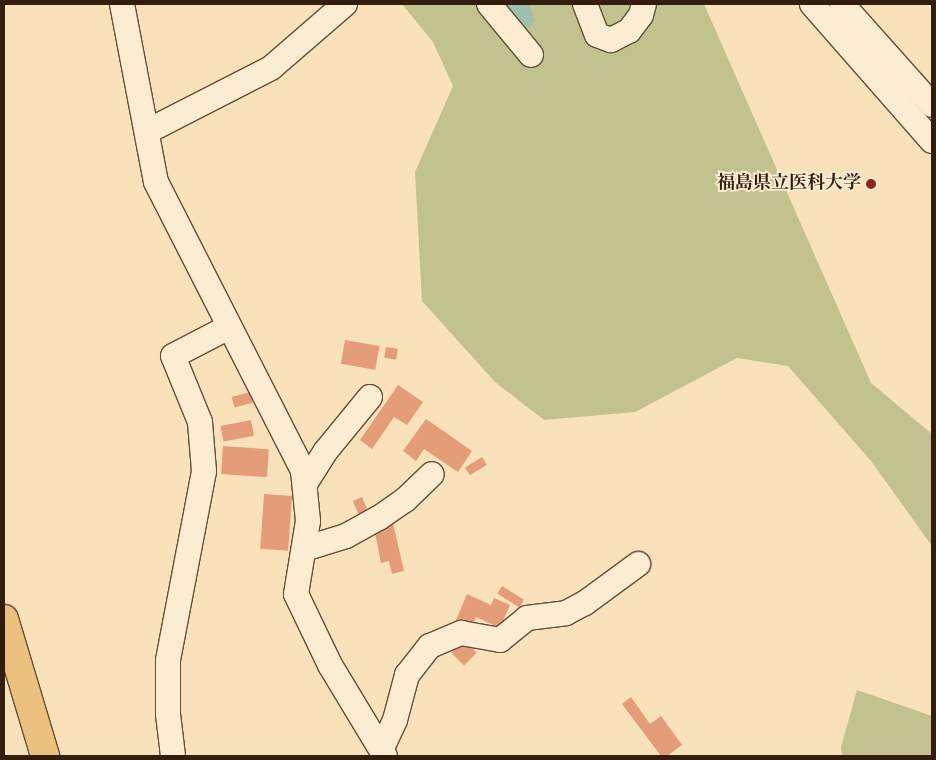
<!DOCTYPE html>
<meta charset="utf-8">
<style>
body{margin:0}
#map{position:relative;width:936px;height:760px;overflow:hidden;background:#f9e2ba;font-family:"Sorts Mill Goudy","Noto Serif JP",serif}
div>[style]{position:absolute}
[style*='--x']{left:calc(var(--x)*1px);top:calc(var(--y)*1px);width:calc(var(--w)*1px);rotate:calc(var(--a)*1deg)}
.green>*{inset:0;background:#c1c28d}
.water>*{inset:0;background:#9ebeae}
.building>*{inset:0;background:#e59c78;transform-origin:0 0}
.roads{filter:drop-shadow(1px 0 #644e39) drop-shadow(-1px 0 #644e39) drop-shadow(0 1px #644e39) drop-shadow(0 -1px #644e39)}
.minor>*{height:24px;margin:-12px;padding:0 12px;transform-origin:12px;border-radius:12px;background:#fbecd2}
.highway>*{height:28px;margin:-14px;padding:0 14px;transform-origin:14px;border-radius:14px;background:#ecc17d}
.dots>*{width:14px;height:14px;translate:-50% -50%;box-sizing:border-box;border:2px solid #fbecd2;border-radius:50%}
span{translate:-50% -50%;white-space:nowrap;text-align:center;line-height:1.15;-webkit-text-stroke:4px #fbecd2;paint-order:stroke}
.poi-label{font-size:18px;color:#331d0e;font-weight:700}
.right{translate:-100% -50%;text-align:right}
.frame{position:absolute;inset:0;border:5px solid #331d0e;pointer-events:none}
</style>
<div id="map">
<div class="green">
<div style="clip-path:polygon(402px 4px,704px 4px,871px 383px,932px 434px,932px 546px,871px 461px,788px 366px,737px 358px,635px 412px,544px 420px,495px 382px,422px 301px,415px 172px,453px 86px,433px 42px)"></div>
<div style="clip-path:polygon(857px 690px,932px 716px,932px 756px,842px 756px,841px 747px)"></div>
</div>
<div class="water">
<div style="clip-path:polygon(504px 4px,529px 4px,535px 21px,526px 29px)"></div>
</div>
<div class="building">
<div style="left:345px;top:340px;width:35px;height:24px;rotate:10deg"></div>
<div style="left:386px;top:347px;width:12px;height:11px;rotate:9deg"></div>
<div style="clip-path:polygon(398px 385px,423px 402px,407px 425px,394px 417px,372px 449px,360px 440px)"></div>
<div style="left:250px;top:392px;width:11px;height:19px;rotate:75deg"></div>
<div style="clip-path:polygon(426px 419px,472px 451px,458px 472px,424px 449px,416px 461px,403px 451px)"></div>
<div style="left:251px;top:420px;width:16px;height:31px;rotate:79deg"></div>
<div style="left:223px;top:446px;width:46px;height:28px;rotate:4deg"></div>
<div style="left:482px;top:457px;width:9px;height:20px;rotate:58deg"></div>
<div style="left:264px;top:494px;width:28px;height:55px;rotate:4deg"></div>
<div style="left:362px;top:497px;width:21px;height:10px;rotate:67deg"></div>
<div style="clip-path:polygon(393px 523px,404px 571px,392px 574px,389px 561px,381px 563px,374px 527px)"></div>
<div style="left:502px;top:586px;width:26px;height:9px;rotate:32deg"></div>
<div style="clip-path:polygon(467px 594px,491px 605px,494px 598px,510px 605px,500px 628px,476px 617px,472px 627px,456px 620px)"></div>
<div style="left:464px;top:640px;width:18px;height:18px;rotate:45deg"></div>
<div style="clip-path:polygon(631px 697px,650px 724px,661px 716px,682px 745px,667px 756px,661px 756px,622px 704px)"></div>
</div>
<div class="roads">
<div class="minor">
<div style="--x:122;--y:4;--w:181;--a:79.2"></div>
<div style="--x:156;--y:182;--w:324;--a:63"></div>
<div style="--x:303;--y:471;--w:50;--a:84.3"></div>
<div style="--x:308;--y:521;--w:74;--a:99.3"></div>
<div style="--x:296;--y:594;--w:79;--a:64.4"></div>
<div style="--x:330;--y:665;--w:106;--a:58.9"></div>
<div style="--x:489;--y:4;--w:66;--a:50.5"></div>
<div style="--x:585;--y:4;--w:33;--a:69"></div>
<div style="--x:597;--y:35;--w:15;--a:20"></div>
<div style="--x:611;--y:40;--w:20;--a:-27"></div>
<div style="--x:629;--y:31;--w:20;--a:-53"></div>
<div style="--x:641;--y:15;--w:11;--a:-75"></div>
<div style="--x:812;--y:4;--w:182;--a:48.8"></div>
<div style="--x:842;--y:4;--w:135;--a:48.3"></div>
<div style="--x:148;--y:131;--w:138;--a:-27.1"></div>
<div style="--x:271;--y:68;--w:98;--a:-40.9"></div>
<div style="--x:305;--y:484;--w:38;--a:-58"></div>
<div style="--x:325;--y:452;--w:71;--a:-50.7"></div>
<div style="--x:304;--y:549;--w:44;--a:-17.2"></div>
<div style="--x:346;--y:536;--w:38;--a:-29"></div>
<div style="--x:379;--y:518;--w:32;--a:-35"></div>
<div style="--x:405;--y:500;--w:37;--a:-44"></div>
<div style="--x:382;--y:748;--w:31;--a:-65"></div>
<div style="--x:395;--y:720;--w:47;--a:-75.1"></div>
<div style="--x:407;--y:675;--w:37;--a:-52"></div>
<div style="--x:430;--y:646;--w:34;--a:-23"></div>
<div style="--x:461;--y:633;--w:40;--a:10"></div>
<div style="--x:500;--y:640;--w:35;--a:-39"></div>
<div style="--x:527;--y:618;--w:39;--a:-7"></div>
<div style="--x:566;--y:613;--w:21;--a:-28"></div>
<div style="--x:585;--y:603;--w:66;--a:-36.3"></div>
<div style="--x:173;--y:756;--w:42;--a:-96.8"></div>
<div style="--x:168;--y:714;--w:54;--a:-90"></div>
<div style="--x:168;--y:660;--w:192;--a:-79.2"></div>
<div style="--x:204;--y:471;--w:49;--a:-94.7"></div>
<div style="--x:200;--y:422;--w:71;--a:-112.2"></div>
<div style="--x:173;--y:356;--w:63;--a:-27.4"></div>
</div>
<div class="highway">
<div style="--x:4;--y:619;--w:143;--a:73.3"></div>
</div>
</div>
<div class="dots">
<div style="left:871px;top:184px;background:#8f2418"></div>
</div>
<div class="poi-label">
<span class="right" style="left:861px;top:184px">福島県立医科大学</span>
</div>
<div class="frame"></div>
</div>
